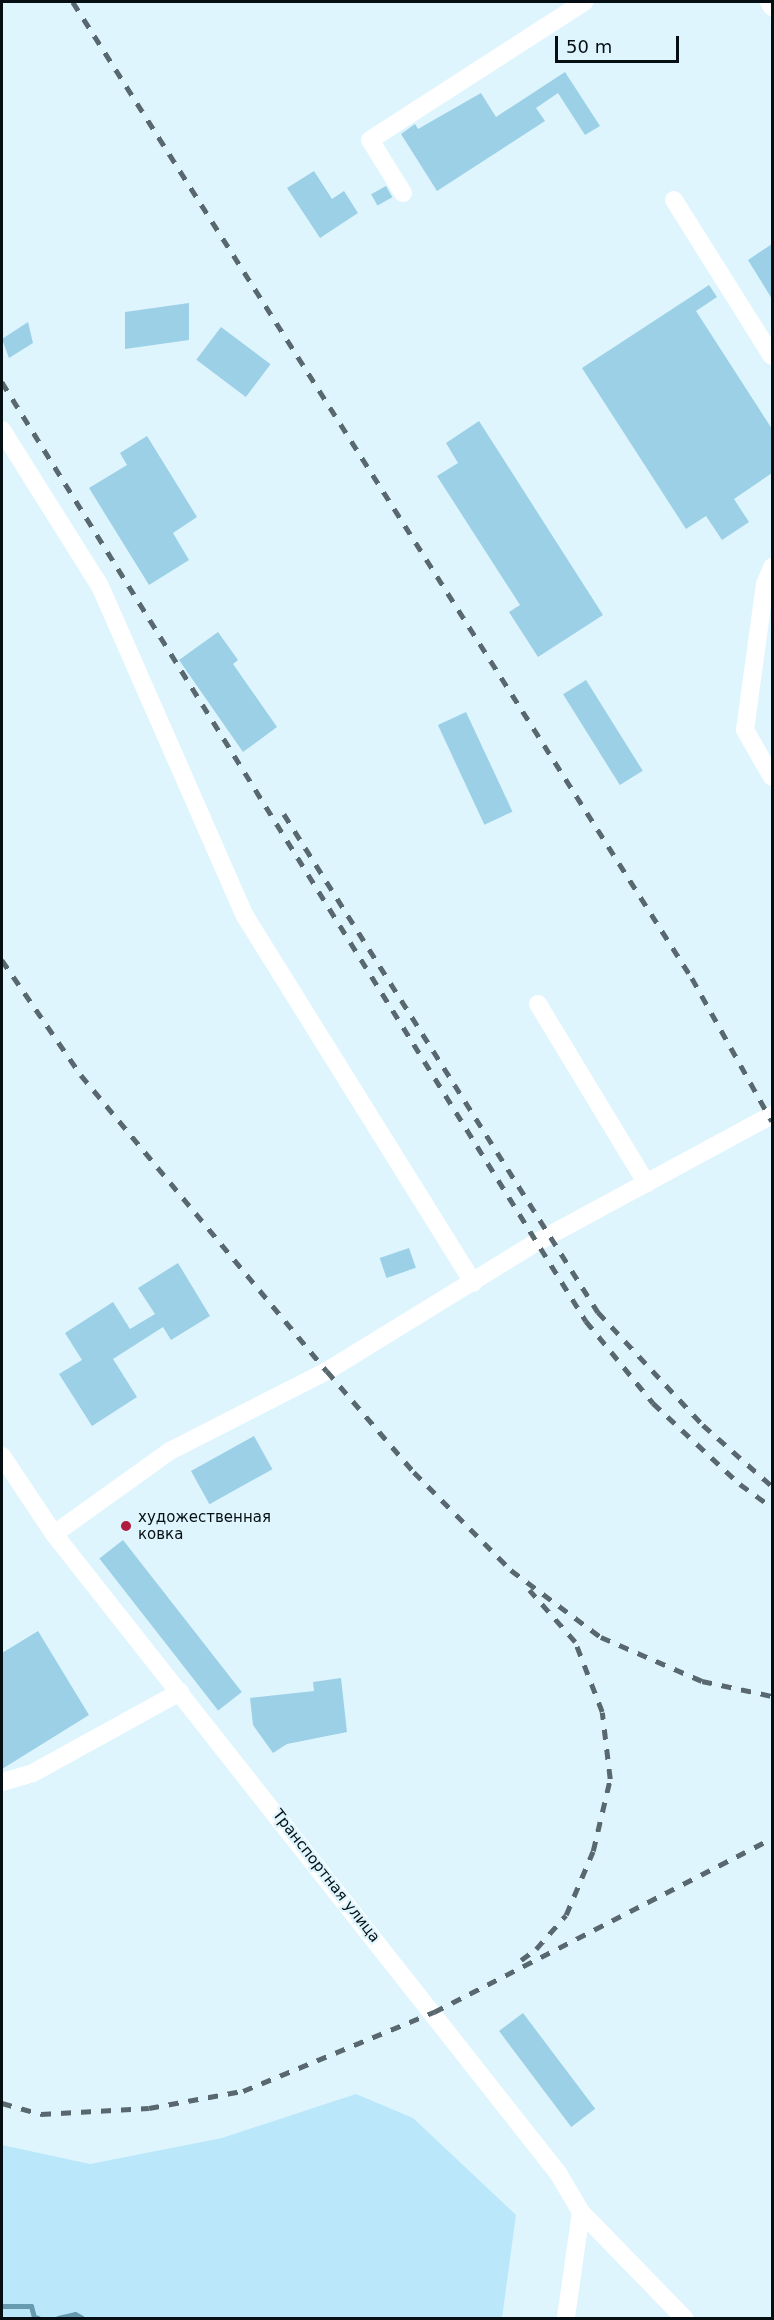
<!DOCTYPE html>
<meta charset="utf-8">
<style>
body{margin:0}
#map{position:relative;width:774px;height:2320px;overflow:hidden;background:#def5fe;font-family:"DejaVu Sans",sans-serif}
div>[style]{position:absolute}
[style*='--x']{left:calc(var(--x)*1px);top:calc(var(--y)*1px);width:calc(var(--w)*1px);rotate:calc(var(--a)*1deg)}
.green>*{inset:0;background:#bae8fa}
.stream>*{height:5px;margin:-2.5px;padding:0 2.5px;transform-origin:2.5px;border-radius:2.5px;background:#679bb0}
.building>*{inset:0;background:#9bd0e6;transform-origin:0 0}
.minor>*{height:18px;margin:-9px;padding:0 9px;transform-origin:9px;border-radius:9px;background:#fff}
.rail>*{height:4.5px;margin-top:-2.25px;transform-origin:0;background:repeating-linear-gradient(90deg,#59686e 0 10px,transparent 0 20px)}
.dots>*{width:16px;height:16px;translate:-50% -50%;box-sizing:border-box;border:3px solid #def5fe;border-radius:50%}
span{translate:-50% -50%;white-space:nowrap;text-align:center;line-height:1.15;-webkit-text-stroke:4.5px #def5fe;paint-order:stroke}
.poi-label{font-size:15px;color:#050f13}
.left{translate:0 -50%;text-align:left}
.street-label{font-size:15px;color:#050f13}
.frame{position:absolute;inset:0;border:3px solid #050f13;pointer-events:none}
.scale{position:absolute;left:555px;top:36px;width:124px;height:27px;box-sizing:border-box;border:3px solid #050f13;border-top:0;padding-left:8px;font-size:18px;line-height:21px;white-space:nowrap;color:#050f13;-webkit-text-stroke:4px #def5fe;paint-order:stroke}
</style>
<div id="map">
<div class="green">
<div style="clip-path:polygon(356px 2094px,413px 2118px,516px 2215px,502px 2318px,2px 2318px,2px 2145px,90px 2164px,222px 2138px)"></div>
</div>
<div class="stream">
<div style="--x:2;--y:2306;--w:29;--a:0"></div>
<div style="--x:31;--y:2306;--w:11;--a:75"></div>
<div style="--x:34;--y:2317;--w:4;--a:14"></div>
<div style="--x:58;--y:2318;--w:17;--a:-13"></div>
<div style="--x:75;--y:2314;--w:8;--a:30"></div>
</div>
<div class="building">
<div style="clip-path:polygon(565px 72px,600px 126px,585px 135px,558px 93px,536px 108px,545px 121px,437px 191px,401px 134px,415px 124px,418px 129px,481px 93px,496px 117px)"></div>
<div style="clip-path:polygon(314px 171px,332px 199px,344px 191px,358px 213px,320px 238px,287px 188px)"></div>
<div style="left:386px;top:186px;width:13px;height:17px;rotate:61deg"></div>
<div style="clip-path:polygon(772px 244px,772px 299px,748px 260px)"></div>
<div style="clip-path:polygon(709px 285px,717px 297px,696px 311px,772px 429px,772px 473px,734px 499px,749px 522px,722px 540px,706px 516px,686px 529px,582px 368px)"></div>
<div style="clip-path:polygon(189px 303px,189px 340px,125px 349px,125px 312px)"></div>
<div style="clip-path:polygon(28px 322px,33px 343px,9px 358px,2px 339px)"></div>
<div style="left:221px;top:327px;width:62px;height:41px;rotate:37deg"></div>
<div style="clip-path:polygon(479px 421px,603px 615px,538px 657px,509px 612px,520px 605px,437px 476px,458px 463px,446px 443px)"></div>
<div style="clip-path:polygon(147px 436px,197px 517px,173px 533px,189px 560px,149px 585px,89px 488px,127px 465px,120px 453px)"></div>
<div style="clip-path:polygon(218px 632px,238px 660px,233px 664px,277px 727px,243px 752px,179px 660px)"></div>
<div style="left:586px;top:680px;width:107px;height:27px;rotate:58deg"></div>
<div style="left:466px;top:712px;width:110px;height:31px;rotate:65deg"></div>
<div style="left:409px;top:1248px;width:21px;height:31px;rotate:71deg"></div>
<div style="clip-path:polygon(178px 1263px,210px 1316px,171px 1340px,163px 1327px,113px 1359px,137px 1397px,92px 1426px,59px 1374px,82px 1360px,65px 1333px,113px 1302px,130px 1329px,155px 1314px,138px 1288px)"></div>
<div style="left:254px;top:1436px;width:38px;height:72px;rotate:61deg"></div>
<div style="left:123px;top:1540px;width:193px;height:30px;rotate:52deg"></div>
<div style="clip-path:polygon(38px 1631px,89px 1715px,2px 1769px,2px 1653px)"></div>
<div style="clip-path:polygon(341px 1678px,347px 1732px,287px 1744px,273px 1753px,253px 1725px,250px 1698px,314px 1691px,313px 1682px)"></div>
<div style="left:523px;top:2013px;width:120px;height:30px;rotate:53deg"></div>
</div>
<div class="minor">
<div style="--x:769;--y:2;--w:6;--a:59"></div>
<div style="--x:403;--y:193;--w:62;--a:-121.9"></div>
<div style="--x:370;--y:140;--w:255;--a:-32.8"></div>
<div style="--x:674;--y:200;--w:184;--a:57.9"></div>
<div style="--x:2;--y:430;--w:184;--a:57.9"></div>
<div style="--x:100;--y:586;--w:360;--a:66.3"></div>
<div style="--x:245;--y:916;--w:432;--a:58.1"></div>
<div style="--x:772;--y:567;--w:18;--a:112"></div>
<div style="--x:765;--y:584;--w:147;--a:97.8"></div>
<div style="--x:745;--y:730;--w:54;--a:60.1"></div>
<div style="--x:538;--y:1004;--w:210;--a:58.8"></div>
<div style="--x:2;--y:1456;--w:94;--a:56.3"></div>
<div style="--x:54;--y:1534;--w:814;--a:51.74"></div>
<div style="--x:558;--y:2173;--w:45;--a:59.5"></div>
<div style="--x:581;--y:2212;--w:107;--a:98.1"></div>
<div style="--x:54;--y:1534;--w:143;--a:-35.6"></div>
<div style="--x:170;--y:1451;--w:176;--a:-27"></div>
<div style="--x:327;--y:1371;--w:246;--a:-31.6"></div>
<div style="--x:537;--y:1242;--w:267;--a:-28.4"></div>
<div style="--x:2;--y:1782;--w:32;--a:-16"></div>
<div style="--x:33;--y:1773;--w:168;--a:-28.9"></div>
<div style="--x:581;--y:2212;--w:148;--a:45.8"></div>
</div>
<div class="rail">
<div style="--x:73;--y:2;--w:1156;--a:57.62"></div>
<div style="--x:692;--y:978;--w:164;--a:60.8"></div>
<div style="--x:2;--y:382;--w:1106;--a:58.12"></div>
<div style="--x:586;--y:1321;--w:106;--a:50.7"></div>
<div style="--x:653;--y:1403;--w:119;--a:43"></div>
<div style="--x:740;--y:1484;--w:39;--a:36"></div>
<div style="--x:284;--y:814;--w:589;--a:57.77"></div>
<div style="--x:598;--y:1312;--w:154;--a:47.1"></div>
<div style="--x:703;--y:1425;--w:92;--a:41.5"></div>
<div style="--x:2;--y:960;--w:140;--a:55.5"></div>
<div style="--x:81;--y:1075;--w:385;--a:50.3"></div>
<div style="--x:327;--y:1371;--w:133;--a:49.3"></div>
<div style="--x:414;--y:1472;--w:138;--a:45.3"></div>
<div style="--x:511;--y:1570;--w:112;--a:36.7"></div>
<div style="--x:601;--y:1637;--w:110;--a:23.5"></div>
<div style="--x:702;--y:1681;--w:72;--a:12.1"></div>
<div style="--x:521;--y:1960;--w:19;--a:-36"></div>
<div style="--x:536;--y:1949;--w:45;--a:-48.6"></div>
<div style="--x:566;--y:1915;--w:69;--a:-67.1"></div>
<div style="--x:593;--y:1851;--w:74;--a:-76.7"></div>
<div style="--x:610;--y:1779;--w:67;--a:-96.8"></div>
<div style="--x:602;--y:1712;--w:75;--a:-111.1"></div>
<div style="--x:575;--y:1642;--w:69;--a:-131.5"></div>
<div style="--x:2;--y:2103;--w:41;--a:15.8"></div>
<div style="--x:41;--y:2114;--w:108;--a:-3.2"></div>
<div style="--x:149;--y:2108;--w:96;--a:-10.3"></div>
<div style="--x:243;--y:2091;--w:207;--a:-22.5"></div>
<div style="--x:434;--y:2012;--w:380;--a:-27.2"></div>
</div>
<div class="dots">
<div style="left:126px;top:1526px;background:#b01c3f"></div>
</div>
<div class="poi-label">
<span class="left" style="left:138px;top:1526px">художественная<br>ковка</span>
</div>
<div class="street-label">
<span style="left:326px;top:1876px;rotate:52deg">Транспортная улица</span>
</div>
<div class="frame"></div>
<div class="scale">50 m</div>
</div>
